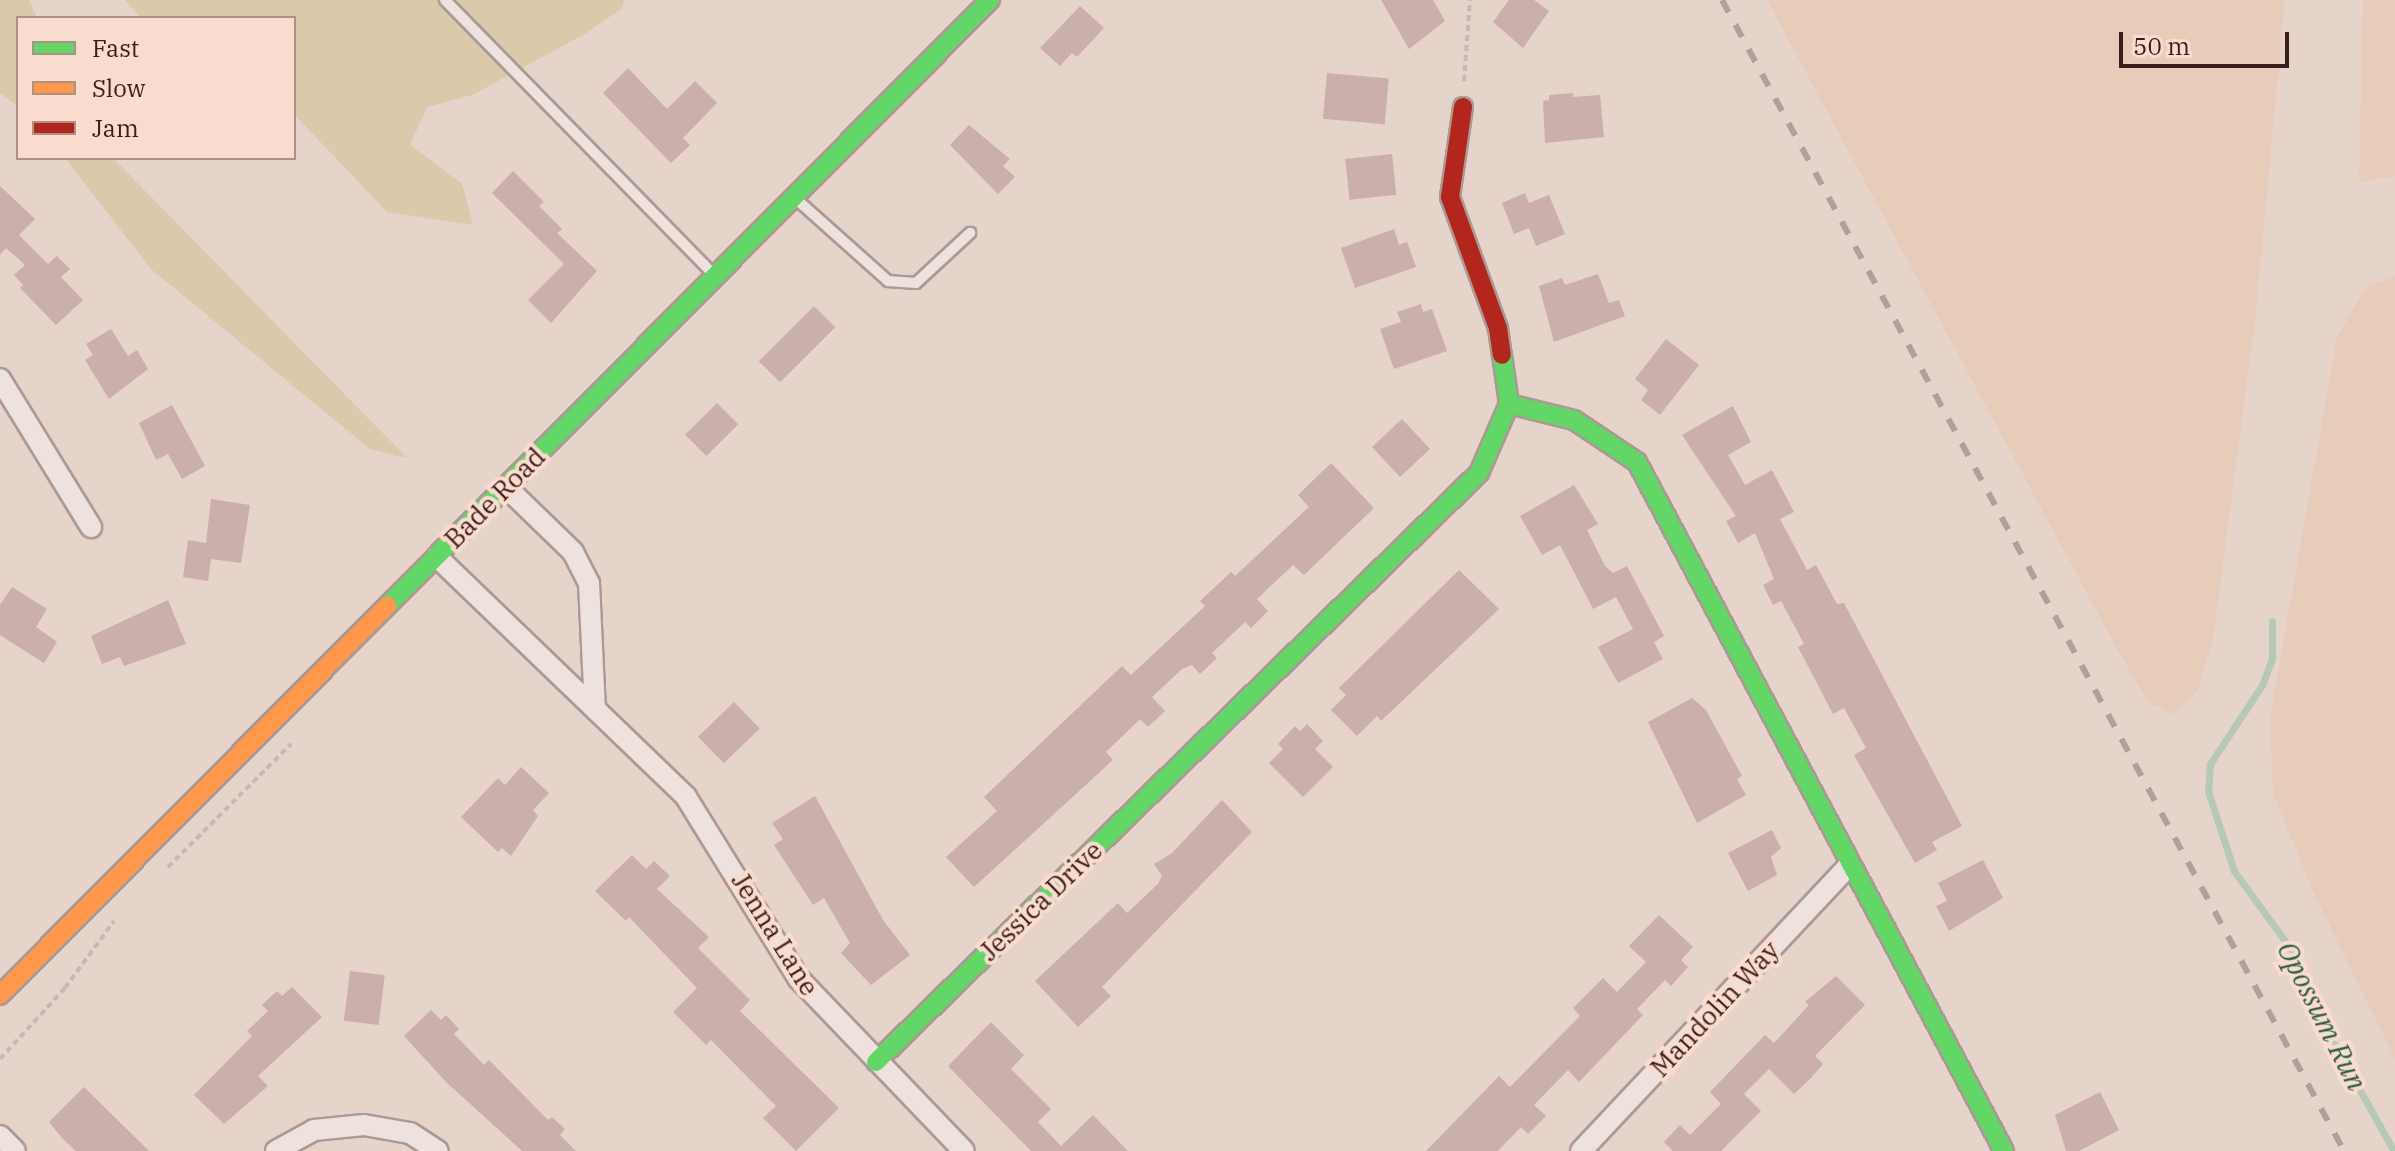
<!DOCTYPE html>
<style>
body{margin:0}
#map{position:relative;width:2395px;height:1151px;overflow:hidden;background:#e6d3ca;font-family:"IBM Plex Serif",serif}
div>[style]{position:absolute}
[style*='--x']{left:calc(var(--x)*1px);top:calc(var(--y)*1px);width:calc(var(--w)*1px);rotate:calc(var(--a)*1deg)}
.farmland>*{inset:0;background:#e7ccb9}
.green>*{inset:0;background:#dac9ab}
.stream>*{height:7px;margin:-3.5px;padding:0 3.5px;transform-origin:3.5px;border-radius:3.5px;background:#b6c8b6}
.building>*{inset:0;background:#caafaa;transform-origin:0 0}
.path>*{height:4px;margin-top:-2px;transform-origin:0;background:repeating-linear-gradient(90deg,#c6b8b3 0 6px,transparent 0 10px)}
.roads{filter:drop-shadow(2px 0 #ab9994) drop-shadow(-2px 0 #ab9994) drop-shadow(0 2px #ab9994) drop-shadow(0 -2px #ab9994)}
.lane>*{height:10px;margin:-5px;padding:0 5px;transform-origin:5px;border-radius:5px;background:#ede2dd}
.street>*{height:20px;margin:-10px;padding:0 10px;transform-origin:10px;border-radius:10px;background:#ede2dd}
.fast>*{height:18px;margin:-9px;padding:0 9px;transform-origin:9px;border-radius:9px;background:#63d668}
.slow>*{height:18px;margin:-9px;padding:0 9px;transform-origin:9px;border-radius:9px;background:#ff974d}
.jam>*{height:18px;margin:-9px;padding:0 9px;transform-origin:9px;border-radius:9px;background:#b3261e}
.rail>*{height:6px;margin-top:-3px;transform-origin:0;background:repeating-linear-gradient(90deg,#aca19d 0 14px,transparent 0 28px)}
span{translate:-50% -50%;white-space:nowrap;text-align:center;line-height:1.15;-webkit-text-stroke:8px #f9dcce;paint-order:stroke}
.street-label{font-size:26px;color:#3a1e1b}
.water-label{font-size:28px;color:#295b45;font-style:italic}
.legend{position:absolute;left:16px;top:16px;width:280px;height:144px;box-sizing:border-box;background:#f9dcce;border:2px solid #ad9086;margin:0;padding:10px 14px;list-style:none;font-size:24px;color:#3a1e1b}
.legend li{display:flex;align-items:center;gap:16px;height:40px}
.legend b{width:40px;border:2px solid #ad9086}
.scale{position:absolute;left:2119px;top:32px;width:170px;height:36px;box-sizing:border-box;border:4px solid #3a1e1b;border-top:0;padding-left:10px;font-size:24px;line-height:28px;white-space:nowrap;color:#3a1e1b;-webkit-text-stroke:6px #f9dcce;paint-order:stroke}
</style>
<div id="map">
<div class="farmland">
<div style="clip-path:polygon(1767px 0,2285px 0,2255px 320px,2213px 639px,2197px 692px,2174px 714px,2149px 703px,2116px 647px)"></div>
<div style="clip-path:polygon(2363px 0,2395px 0,2395px 176px,2359px 182px)"></div>
<div style="clip-path:polygon(2395px 276px,2395px 1059px,2312px 889px,2273px 793px,2270px 717px,2337px 338px,2365px 288px)"></div>
</div>
<div class="green">
<div style="clip-path:polygon(0 0,29px 0,37px 18px,18px 18px,18px 106px,0 93px)"></div>
<div style="clip-path:polygon(125px 0,624px 0,622px 8px,585px 34px,472px 95px,427px 107px,410px 145px,462px 184px,473px 225px,387px 212px,294px 114px,294px 18px,141px 18px)"></div>
<div style="clip-path:polygon(65px 158px,113px 158px,407px 458px,370px 449px,151px 269px)"></div>
</div>
<div class="stream">
<div style="--x:2272;--y:621;--w:38;--a:90"></div>
<div style="--x:2272;--y:659;--w:28;--a:111"></div>
<div style="--x:2262;--y:685;--w:95;--a:123.4"></div>
<div style="--x:2210;--y:764;--w:27;--a:94"></div>
<div style="--x:2208;--y:791;--w:84;--a:72"></div>
<div style="--x:2234;--y:871;--w:114;--a:53.9"></div>
<div style="--x:2301;--y:963;--w:39;--a:77"></div>
<div style="--x:2310;--y:1001;--w:172;--a:60.8"></div>
</div>
<div class="building">
<div style="clip-path:polygon(1381px 0,1433px 0,1445px 21px,1409px 49px)"></div>
<div style="clip-path:polygon(1509px 0,1534px 0,1549px 11px,1523px 48px,1493px 22px)"></div>
<div style="clip-path:polygon(1080px 6px,1104px 28px,1077px 57px,1072px 53px,1060px 66px,1040px 48px)"></div>
<div style="clip-path:polygon(628px 68px,667px 109px,695px 81px,717px 103px,683px 138px,690px 145px,671px 163px,603px 93px)"></div>
<div style="left:1327px;top:73px;width:62px;height:46px;rotate:5deg"></div>
<div style="clip-path:polygon(1573px 93px,1573px 97px,1600px 95px,1604px 137px,1545px 143px,1543px 101px,1549px 100px,1549px 95px)"></div>
<div style="clip-path:polygon(969px 125px,1010px 159px,1003px 166px,1015px 177px,998px 194px,950px 145px)"></div>
<div style="left:1392px;top:154px;width:41px;height:47px;rotate:84deg"></div>
<div style="clip-path:polygon(513px 171px,544px 202px,539px 206px,562px 229px,557px 233px,597px 271px,551px 323px,528px 300px,564px 264px,492px 193px)"></div>
<div style="clip-path:polygon(0 186px,35px 219px,19px 235px,48px 264px,57px 256px,70px 269px,61px 277px,83px 300px,56px 325px,20px 288px,23px 285px,14px 275px,25px 265px,6px 248px,0 255px)"></div>
<div style="clip-path:polygon(1525px 193px,1529px 203px,1549px 195px,1565px 234px,1536px 246px,1529px 228px,1514px 234px,1502px 203px)"></div>
<div style="clip-path:polygon(1394px 229px,1399px 245px,1407px 242px,1416px 267px,1355px 288px,1341px 248px)"></div>
<div style="clip-path:polygon(1598px 274px,1609px 303px,1619px 300px,1625px 316px,1554px 342px,1539px 286px,1562px 278px,1565px 285px)"></div>
<div style="clip-path:polygon(1421px 304px,1423px 312px,1432px 309px,1447px 351px,1394px 369px,1380px 329px,1401px 322px,1397px 312px)"></div>
<div style="left:814px;top:306px;width:30px;height:78px;rotate:45deg"></div>
<div style="clip-path:polygon(111px 329px,128px 356px,137px 350px,148px 369px,109px 399px,85px 360px,93px 355px,86px 344px)"></div>
<div style="clip-path:polygon(1666px 339px,1699px 365px,1660px 415px,1641px 400px,1648px 390px,1635px 379px)"></div>
<div style="left:717px;top:403px;width:30px;height:45px;rotate:45deg"></div>
<div style="clip-path:polygon(172px 405px,205px 466px,182px 479px,168px 454px,156px 460px,139px 423px)"></div>
<div style="clip-path:polygon(1733px 406px,1751px 442px,1728px 455px,1745px 485px,1772px 470px,1794px 512px,1780px 519px,1807px 570px,1816px 565px,1837px 604px,1844px 603px,1962px 826px,1932px 842px,1937px 850px,1915px 863px,1854px 755px,1866px 748px,1844px 708px,1833px 714px,1798px 647px,1804px 644px,1781px 601px,1773px 605px,1763px 585px,1774px 579px,1755px 533px,1738px 543px,1726px 521px,1736px 516px,1682px 435px)"></div>
<div style="left:1402px;top:419px;width:41px;height:41px;rotate:47deg"></div>
<div style="clip-path:polygon(1331px 463px,1374px 508px,1304px 575px,1293px 565px,1257px 599px,1268px 611px,1251px 628px,1245px 622px,1212px 653px,1217px 658px,1200px 674px,1192px 665px,1182px 669px,1152px 697px,1165px 711px,1148px 727px,1140px 719px,1106px 752px,1113px 760px,974px 887px,946px 857px,997px 811px,984px 797px,1122px 666px,1131px 675px,1205px 606px,1200px 601px,1231px 572px,1235px 576px,1309px 507px,1298px 495px)"></div>
<div style="clip-path:polygon(1574px 485px,1598px 524px,1587px 530px,1605px 566px,1613px 573px,1627px 566px,1664px 636px,1654px 642px,1663px 659px,1618px 683px,1598px 647px,1633px 629px,1616px 597px,1593px 609px,1560px 545px,1542px 555px,1520px 516px)"></div>
<div style="clip-path:polygon(211px 499px,250px 505px,241px 563px,211px 559px,208px 581px,183px 577px,188px 540px,206px 543px)"></div>
<div style="clip-path:polygon(1459px 570px,1499px 609px,1381px 721px,1377px 716px,1357px 736px,1331px 710px,1346px 695px,1339px 688px)"></div>
<div style="clip-path:polygon(12px 587px,47px 609px,36px 627px,57px 642px,44px 663px,0 635px,0 605px)"></div>
<div style="clip-path:polygon(168px 600px,186px 644px,124px 666px,120px 657px,102px 664px,91px 636px)"></div>
<div style="clip-path:polygon(1692px 698px,1706px 710px,1742px 776px,1737px 779px,1746px 795px,1697px 823px,1648px 722px)"></div>
<div style="left:734px;top:702px;width:37px;height:50px;rotate:46deg"></div>
<div style="clip-path:polygon(1307px 724px,1323px 741px,1315px 749px,1333px 767px,1303px 797px,1269px 763px,1283px 749px,1278px 744px,1295px 726px,1300px 731px)"></div>
<div style="clip-path:polygon(521px 767px,549px 793px,533px 810px,538px 816px,511px 856px,502px 848px,498px 852px,461px 817px,498px 778px,505px 785px)"></div>
<div style="clip-path:polygon(815px 796px,883px 920px,910px 955px,871px 985px,841px 953px,850px 943px,824px 898px,813px 905px,774px 845px,783px 839px,772px 823px)"></div>
<div style="clip-path:polygon(1222px 800px,1252px 832px,1102px 987px,1111px 996px,1078px 1027px,1035px 981px,1118px 903px,1127px 913px,1158px 884px,1162px 876px,1154px 864px,1172px 853px)"></div>
<div style="clip-path:polygon(1772px 830px,1781px 848px,1771px 857px,1777px 875px,1748px 891px,1728px 853px)"></div>
<div style="clip-path:polygon(632px 855px,646px 869px,654px 861px,670px 876px,657px 889px,709px 937px,698px 948px,750px 1000px,740px 1011px,839px 1108px,796px 1151px,763px 1118px,776px 1106px,711px 1040px,706px 1045px,673px 1012px,697px 988px,629px 917px,626px 921px,595px 891px)"></div>
<div style="clip-path:polygon(1983px 860px,2003px 898px,1949px 931px,1936px 906px,1947px 901px,1938px 883px)"></div>
<div style="clip-path:polygon(1659px 915px,1693px 947px,1681px 960px,1688px 967px,1671px 986px,1665px 980px,1637px 1009px,1643px 1015px,1579px 1082px,1568px 1070px,1534px 1105px,1546px 1116px,1528px 1134px,1521px 1127px,1498px 1151px,1426px 1151px,1499px 1076px,1510px 1087px,1580px 1016px,1573px 1008px,1603px 978px,1617px 992px,1646px 962px,1629px 946px)"></div>
<div style="left:350px;top:971px;width:35px;height:50px;rotate:7deg"></div>
<div style="clip-path:polygon(1836px 976px,1865px 1005px,1815px 1056px,1823px 1064px,1811px 1078px,1794px 1094px,1769px 1069px,1744px 1094px,1761px 1111px,1721px 1151px,1673px 1151px,1664px 1142px,1680px 1125px,1690px 1135px,1721px 1104px,1710px 1092px,1765px 1035px,1774px 1043px,1809px 1005px,1805px 1002px)"></div>
<div style="clip-path:polygon(292px 987px,322px 1017px,258px 1076px,268px 1086px,224px 1124px,194px 1095px,252px 1036px,247px 1031px,268px 1011px,262px 1005px,277px 991px,282px 996px)"></div>
<div style="clip-path:polygon(431px 1010px,441px 1020px,446px 1015px,459px 1029px,454px 1034px,484px 1065px,489px 1060px,548px 1120px,552px 1117px,565px 1129px,560px 1135px,576px 1151px,522px 1151px,446px 1082px,404px 1036px)"></div>
<div style="clip-path:polygon(991px 1022px,1024px 1055px,1011px 1069px,1051px 1109px,1038px 1122px,1061px 1146px,1093px 1115px,1128px 1151px,1031px 1151px,948px 1066px)"></div>
<div style="clip-path:polygon(84px 1087px,149px 1151px,76px 1151px,62px 1138px,49px 1122px)"></div>
<div style="clip-path:polygon(2100px 1092px,2119px 1130px,2079px 1151px,2066px 1151px,2055px 1115px)"></div>
</div>
<div class="path">
<div style="--x:1464;--y:81;--w:81;--a:-85.8"></div>
<div style="--x:168;--y:867;--w:174;--a:-45"></div>
<div style="--x:0;--y:1059;--w:96;--a:-47.5"></div>
<div style="--x:65;--y:988;--w:83;--a:-53.8"></div>
</div>
<div class="roads">
<div class="lane">
<div style="--x:445;--y:0;--w:385;--a:45.6"></div>
<div style="--x:795;--y:198;--w:125;--a:41.7"></div>
<div style="--x:888;--y:281;--w:28;--a:4"></div>
<div style="--x:916;--y:283;--w:74;--a:-42.8"></div>
</div>
<div class="street">
<div style="--x:0;--y:379;--w:174;--a:58.4"></div>
<div style="--x:506;--y:487;--w:93;--a:44.1"></div>
<div style="--x:573;--y:552;--w:35;--a:63"></div>
<div style="--x:589;--y:583;--w:126;--a:87.3"></div>
<div style="--x:437;--y:557;--w:346;--a:43.9"></div>
<div style="--x:686;--y:797;--w:214;--a:58.2"></div>
<div style="--x:799;--y:979;--w:238;--a:46.2"></div>
<div style="--x:0;--y:1136;--w:21;--a:45"></div>
<div style="--x:276;--y:1151;--w:43;--a:-28.9"></div>
<div style="--x:314;--y:1130;--w:50;--a:-5.7"></div>
<div style="--x:364;--y:1125;--w:47;--a:9.9"></div>
<div style="--x:410;--y:1133;--w:33;--a:33"></div>
<div style="--x:1581;--y:1151;--w:391;--a:-46.8"></div>
</div>
<div class="fast">
<div style="--x:1509;--y:404;--w:67;--a:13.8"></div>
<div style="--x:1574;--y:420;--w:76;--a:33.7"></div>
<div style="--x:1637;--y:462;--w:781;--a:61.96"></div>
<div style="--x:387;--y:606;--w:855;--a:-45.14"></div>
<div style="--x:876;--y:1062;--w:843;--a:-44.33"></div>
<div style="--x:1479;--y:473;--w:75;--a:-66.5"></div>
<div style="--x:1509;--y:404;--w:49;--a:-98.1"></div>
</div>
<div class="slow">
<div style="--x:0;--y:995;--w:549;--a:-45.15"></div>
</div>
<div class="jam">
<div style="--x:1463;--y:107;--w:91;--a:98.2"></div>
<div style="--x:1450;--y:197;--w:140;--a:69.9"></div>
<div style="--x:1498;--y:328;--w:27;--a:82"></div>
</div>
</div>
<div class="rail">
<div style="--x:1722;--y:0;--w:1308;--a:61.61"></div>
</div>
<div class="street-label">
<span style="left:495px;top:498px;rotate:-45deg">Bade Road</span>
<span style="left:1041px;top:901px;rotate:-44deg">Jessica Drive</span>
<span style="left:775px;top:934px;rotate:58deg">Jenna Lane</span>
<span style="left:1715px;top:1009px;rotate:-47deg">Mandolin Way</span>
</div>
<div class="water-label">
<span style="left:2322px;top:1016px;rotate:63deg">Opossum Run</span>
</div>
<ul class="legend">
<li><b style="height:10px;background:#63d668"></b>Fast</li>
<li><b style="height:10px;background:#ff974d"></b>Slow</li>
<li><b style="height:10px;background:#b3261e"></b>Jam</li>
</ul>
<div class="scale">50 m</div>
</div>
